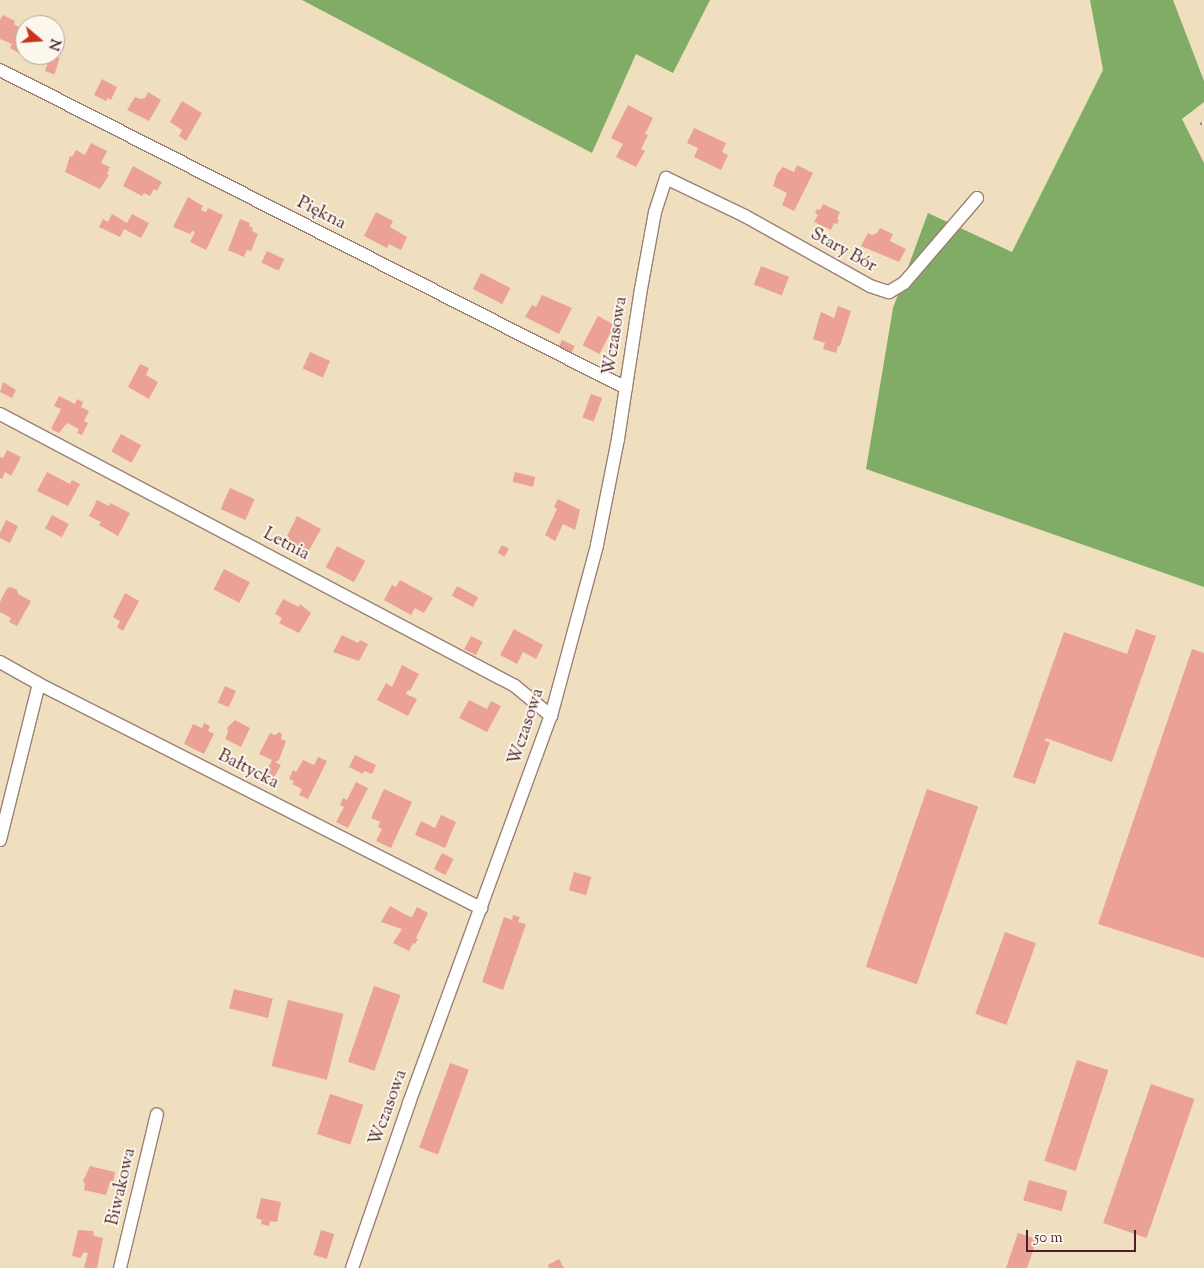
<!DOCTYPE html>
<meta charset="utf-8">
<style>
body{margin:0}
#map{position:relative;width:1204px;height:1268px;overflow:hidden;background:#efdfbe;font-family:"Sorts Mill Goudy",serif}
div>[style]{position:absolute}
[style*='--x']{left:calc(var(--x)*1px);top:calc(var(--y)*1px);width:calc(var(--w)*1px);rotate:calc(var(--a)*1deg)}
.forest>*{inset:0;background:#80ac66}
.building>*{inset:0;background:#eba294;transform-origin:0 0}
.roads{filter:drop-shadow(1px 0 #9c7f74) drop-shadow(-1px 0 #9c7f74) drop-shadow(0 1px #9c7f74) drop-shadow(0 -1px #9c7f74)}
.street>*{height:12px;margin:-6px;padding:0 6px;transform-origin:6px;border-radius:6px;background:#fff}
.rail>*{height:5.5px;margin-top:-2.75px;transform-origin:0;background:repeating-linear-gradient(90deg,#fbf7ec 0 11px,#4a1f2b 0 22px);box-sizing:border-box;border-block:1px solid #4a1f2b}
span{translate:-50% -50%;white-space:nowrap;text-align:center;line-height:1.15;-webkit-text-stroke:4px #fbf7ec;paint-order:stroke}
.street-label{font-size:18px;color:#4a1f2b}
.north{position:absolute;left:15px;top:15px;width:50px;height:50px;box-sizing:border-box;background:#fbf7ec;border:1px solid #b4a19f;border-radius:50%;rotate:108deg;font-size:14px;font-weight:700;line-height:20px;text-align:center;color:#4a1f2b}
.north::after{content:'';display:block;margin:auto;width:18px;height:22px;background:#c8321e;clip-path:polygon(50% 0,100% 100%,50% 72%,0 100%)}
.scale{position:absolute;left:1026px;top:1230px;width:110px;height:22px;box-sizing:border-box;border:2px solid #4a1f2b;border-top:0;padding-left:6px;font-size:15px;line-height:18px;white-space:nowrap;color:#4a1f2b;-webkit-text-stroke:4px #fbf7ec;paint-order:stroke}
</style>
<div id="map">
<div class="forest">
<div style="clip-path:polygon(302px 0,710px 0,673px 73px,636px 54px,592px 153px)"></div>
<div style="clip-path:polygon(1090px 0,1173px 0,1204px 81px,1204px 102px,1182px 119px,1204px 163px,1204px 587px,866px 469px,893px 308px,928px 213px,1012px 252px,1103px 70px)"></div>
</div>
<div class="building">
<div style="clip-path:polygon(3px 15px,15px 21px,14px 24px,25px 31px,25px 55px,37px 55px,33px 61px,10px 48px,12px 44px,0 39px,0 20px)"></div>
<div style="left:50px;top:55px;width:10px;height:17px;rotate:17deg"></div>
<div style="clip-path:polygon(102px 79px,117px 87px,111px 100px,108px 98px,106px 101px,94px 95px)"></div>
<div style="clip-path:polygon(148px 92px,161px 100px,149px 121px,127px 110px,135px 97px,140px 99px,145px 98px)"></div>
<div style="clip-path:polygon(182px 101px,202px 113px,186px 141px,179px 136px,182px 130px,170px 122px)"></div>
<div style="clip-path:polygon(628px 105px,653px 118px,645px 134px,648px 135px,641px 149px,645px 151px,636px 167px,616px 157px,623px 144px,611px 138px)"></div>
<div style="clip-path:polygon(694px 128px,726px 143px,722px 152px,728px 155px,721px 170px,694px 157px,698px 148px,687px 143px)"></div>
<div style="clip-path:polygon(91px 143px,107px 151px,101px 163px,110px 167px,107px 174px,109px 175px,100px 189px,65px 172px,70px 156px,72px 157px,76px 150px,85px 155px)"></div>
<div style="clip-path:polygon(797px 165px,813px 173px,794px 211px,782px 205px,787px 193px,773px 186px,777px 174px,783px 167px,794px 172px)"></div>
<div style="clip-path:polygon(133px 166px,162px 182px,157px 191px,154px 189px,150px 196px,144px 193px,142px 196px,123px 186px)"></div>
<div style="clip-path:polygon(188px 197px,203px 206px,201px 210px,206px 212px,208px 208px,223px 215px,206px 250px,190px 242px,195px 232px,192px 231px,190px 234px,173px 227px)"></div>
<div style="clip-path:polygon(823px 204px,840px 212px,837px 219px,839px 220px,837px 224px,834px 223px,831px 230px,814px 222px,818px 215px,815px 213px,817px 209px,820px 210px)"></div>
<div style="clip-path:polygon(376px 212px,393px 221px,390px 227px,407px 237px,401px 250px,389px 244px,387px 248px,364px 236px)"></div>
<div style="clip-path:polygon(112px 214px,127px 223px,132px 214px,149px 223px,141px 238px,124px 229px,120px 237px,99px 227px,103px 219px,108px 222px)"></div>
<div style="clip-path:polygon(240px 219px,250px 223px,249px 226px,253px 228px,252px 231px,258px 234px,251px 251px,247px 250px,244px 257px,228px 250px)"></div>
<div style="clip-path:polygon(880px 228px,893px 234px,890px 241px,906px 249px,899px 262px,861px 246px,868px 233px,872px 235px,877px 233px)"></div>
<div style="left:267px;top:251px;width:19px;height:13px;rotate:25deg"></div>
<div style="left:761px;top:266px;width:30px;height:20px;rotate:21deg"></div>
<div style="left:481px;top:273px;width:33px;height:18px;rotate:27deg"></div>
<div style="clip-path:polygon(542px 295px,572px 308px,559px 334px,525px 317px,532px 305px,536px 307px)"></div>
<div style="clip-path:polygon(838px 306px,851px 311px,840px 346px,838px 346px,836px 353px,823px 349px,825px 343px,813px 339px,821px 312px,834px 318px)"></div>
<div style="left:598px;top:316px;width:19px;height:33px;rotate:28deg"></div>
<div style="left:562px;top:340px;width:14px;height:10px;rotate:25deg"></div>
<div style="left:310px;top:352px;width:22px;height:18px;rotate:24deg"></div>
<div style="clip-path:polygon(140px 364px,149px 368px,146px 375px,158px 382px,149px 399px,128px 387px)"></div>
<div style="clip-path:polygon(3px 382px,16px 390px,12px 398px,0 392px)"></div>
<div style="left:591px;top:394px;width:12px;height:25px;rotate:20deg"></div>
<div style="clip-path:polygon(59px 396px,75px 404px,77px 399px,83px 402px,81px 407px,89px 411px,84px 421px,88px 423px,82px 435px,77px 433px,79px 429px,67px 423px,59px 433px,51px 429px,61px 409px,54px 406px)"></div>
<div style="left:121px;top:434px;width:23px;height:20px;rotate:29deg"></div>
<div style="clip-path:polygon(7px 450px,21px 457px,11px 476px,5px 472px,2px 479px,0 478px,0 457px,3px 458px)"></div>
<div style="clip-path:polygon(47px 472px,70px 484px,72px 480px,80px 484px,68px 506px,37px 491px)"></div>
<div style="left:515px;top:472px;width:21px;height:10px;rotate:14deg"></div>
<div style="left:230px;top:488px;width:27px;height:23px;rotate:24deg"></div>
<div style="clip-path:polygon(558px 499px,580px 510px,575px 530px,563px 524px,555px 541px,545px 535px,557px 509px,554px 507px)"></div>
<div style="clip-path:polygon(97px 500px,109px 506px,110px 503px,130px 513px,118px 536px,99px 525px,101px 522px,89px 516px)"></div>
<div style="left:52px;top:515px;width:19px;height:15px;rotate:28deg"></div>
<div style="clip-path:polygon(297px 516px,321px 529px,308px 552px,292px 543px,289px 544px,287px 536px)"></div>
<div style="clip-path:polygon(6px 520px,18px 526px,10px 543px,0 538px,0 533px)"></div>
<div style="left:502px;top:545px;width:8px;height:9px;rotate:30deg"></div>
<div style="left:337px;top:546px;width:32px;height:24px;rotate:28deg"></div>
<div style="left:224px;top:569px;width:29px;height:23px;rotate:27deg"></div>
<div style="clip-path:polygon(400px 580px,433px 598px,424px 613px,415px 608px,411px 615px,384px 600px,392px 585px,396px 587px)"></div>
<div style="left:457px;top:586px;width:24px;height:11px;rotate:28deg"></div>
<div style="clip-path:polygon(11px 587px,17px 590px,18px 594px,31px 601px,17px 626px,9px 622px,11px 618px,0 612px,0 602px,7px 588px)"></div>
<div style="clip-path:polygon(125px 593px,139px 601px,123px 631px,117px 627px,120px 621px,113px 617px)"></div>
<div style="clip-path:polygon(283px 599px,299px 607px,300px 604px,311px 613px,299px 633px,279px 623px,282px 618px,275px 614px)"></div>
<div style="clip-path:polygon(514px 629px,543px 645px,536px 659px,523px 652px,517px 664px,500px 655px)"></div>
<div style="clip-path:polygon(1136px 629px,1156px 636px,1112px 762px,1046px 738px,1045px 741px,1050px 742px,1035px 784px,1013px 777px,1064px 632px,1127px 654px)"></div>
<div style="clip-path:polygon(342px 635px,358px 643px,360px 640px,368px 644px,359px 661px,333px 652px)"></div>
<div style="left:471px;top:636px;width:13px;height:15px;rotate:27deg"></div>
<div style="clip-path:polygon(1192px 649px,1204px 653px,1204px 958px,1098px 924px)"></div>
<div style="clip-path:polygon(402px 665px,419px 674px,410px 691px,408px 690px,406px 694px,417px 699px,408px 716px,377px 700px,386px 683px,392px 687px)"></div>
<div style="left:225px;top:686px;width:12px;height:18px;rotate:24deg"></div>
<div style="clip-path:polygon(469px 700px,487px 709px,491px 701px,501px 706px,487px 732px,459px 718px)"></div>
<div style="clip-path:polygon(235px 720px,250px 728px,241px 747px,225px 739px,228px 732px,227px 728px)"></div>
<div style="clip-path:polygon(204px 723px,210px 726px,208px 731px,214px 734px,204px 754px,184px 744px,193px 724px,202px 728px)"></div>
<div style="clip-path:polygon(279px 732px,282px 734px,281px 739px,286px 741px,279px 760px,275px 762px,281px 765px,272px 781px,264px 776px,272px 760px,259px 754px,270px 733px,275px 735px)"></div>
<div style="clip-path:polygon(355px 755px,376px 765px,372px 774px,364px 771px,363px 774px,349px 767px)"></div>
<div style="clip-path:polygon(318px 757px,327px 761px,308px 799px,299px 795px,302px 789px,292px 784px,294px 781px,289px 779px,293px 770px,296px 772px,303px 760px,314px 765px)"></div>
<div style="clip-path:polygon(356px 782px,368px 788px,348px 828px,336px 822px,344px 807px,340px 805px,343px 798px,347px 800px)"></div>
<div style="clip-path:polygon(384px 789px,412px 802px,391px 848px,376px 841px,382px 829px,378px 827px,380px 822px,371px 818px)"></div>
<div style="left:927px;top:789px;width:54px;height:188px;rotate:19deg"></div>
<div style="clip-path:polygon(441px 815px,456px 822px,445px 848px,415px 835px,421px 821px,435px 828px)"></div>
<div style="left:442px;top:853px;width:13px;height:18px;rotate:27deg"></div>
<div style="left:574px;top:872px;width:18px;height:19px;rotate:16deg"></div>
<div style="clip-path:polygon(390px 906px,408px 916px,412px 917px,417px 907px,428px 913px,416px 938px,418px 939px,415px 944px,413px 943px,409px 951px,393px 943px,402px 929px,381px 922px)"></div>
<div style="clip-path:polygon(513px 915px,520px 917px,518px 922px,526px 924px,503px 990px,482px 982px,504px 917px,512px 920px)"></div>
<div style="left:1005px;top:932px;width:33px;height:87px;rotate:20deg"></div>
<div style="left:374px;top:986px;width:28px;height:80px;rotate:19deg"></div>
<div style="left:234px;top:989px;width:40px;height:20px;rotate:14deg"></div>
<div style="left:288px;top:1000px;width:57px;height:68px;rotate:14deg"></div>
<div style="left:1077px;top:1060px;width:33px;height:106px;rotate:18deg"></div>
<div style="left:450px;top:1063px;width:20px;height:90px;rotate:20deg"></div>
<div style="left:1151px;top:1084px;width:46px;height:147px;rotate:19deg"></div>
<div style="left:330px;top:1094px;width:35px;height:42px;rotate:18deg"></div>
<div style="clip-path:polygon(90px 1166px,115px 1172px,113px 1183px,110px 1182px,106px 1195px,84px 1190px,85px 1184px,83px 1181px)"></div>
<div style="left:1029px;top:1180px;width:40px;height:21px;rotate:16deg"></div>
<div style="clip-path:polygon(261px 1198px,281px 1202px,277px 1222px,270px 1221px,269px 1226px,261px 1224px,262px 1220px,256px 1218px)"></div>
<div style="clip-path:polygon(78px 1230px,93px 1231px,94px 1236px,103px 1238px,97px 1268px,84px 1268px,88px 1253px,84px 1252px,80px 1258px,72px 1256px)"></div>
<div style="left:321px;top:1230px;width:14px;height:26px;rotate:17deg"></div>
<div style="clip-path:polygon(1018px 1233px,1037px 1239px,1027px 1268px,1006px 1268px)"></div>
<div style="clip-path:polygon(559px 1259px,564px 1268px,549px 1268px,548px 1265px)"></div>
</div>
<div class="roads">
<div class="street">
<div style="--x:0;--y:70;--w:702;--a:26.93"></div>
<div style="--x:0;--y:414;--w:582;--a:27.84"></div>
<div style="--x:515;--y:686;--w:47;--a:39.8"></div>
<div style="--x:0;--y:662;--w:45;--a:29.4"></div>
<div style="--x:39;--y:684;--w:496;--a:26.9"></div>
<div style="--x:0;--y:840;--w:161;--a:-76"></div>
<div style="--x:120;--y:1268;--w:158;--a:-76.5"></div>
<div style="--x:352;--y:1268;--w:175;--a:-70.9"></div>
<div style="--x:409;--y:1103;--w:412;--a:-69.9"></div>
<div style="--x:551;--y:716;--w:177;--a:-74.9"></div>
<div style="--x:597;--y:545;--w:108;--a:-78.8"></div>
<div style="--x:618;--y:439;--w:152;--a:-81.3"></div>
<div style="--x:641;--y:289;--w:78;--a:-79.7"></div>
<div style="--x:655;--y:212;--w:36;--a:-72"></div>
<div style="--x:666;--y:178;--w:88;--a:25.7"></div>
<div style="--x:745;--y:216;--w:143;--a:29.2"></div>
<div style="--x:870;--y:286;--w:20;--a:18"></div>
<div style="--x:889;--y:292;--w:17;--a:-31"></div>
<div style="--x:904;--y:283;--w:112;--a:-49.3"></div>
</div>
</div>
<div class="rail">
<div style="--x:1203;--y:122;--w:2;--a:63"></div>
</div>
<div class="street-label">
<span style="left:321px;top:214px;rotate:27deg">Piękna</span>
<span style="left:843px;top:251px;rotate:29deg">Stary Bór</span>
<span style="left:616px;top:336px;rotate:-81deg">Wczasowa</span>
<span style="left:286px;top:545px;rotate:28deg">Letnia</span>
<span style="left:527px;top:727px;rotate:-72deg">Wczasowa</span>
<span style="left:248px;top:770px;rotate:27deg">Bałtycka</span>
<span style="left:389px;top:1108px;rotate:-70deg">Wczasowa</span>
<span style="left:122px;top:1187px;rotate:-77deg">Biwakowa</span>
</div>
<div class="north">N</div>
<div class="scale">50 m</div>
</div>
